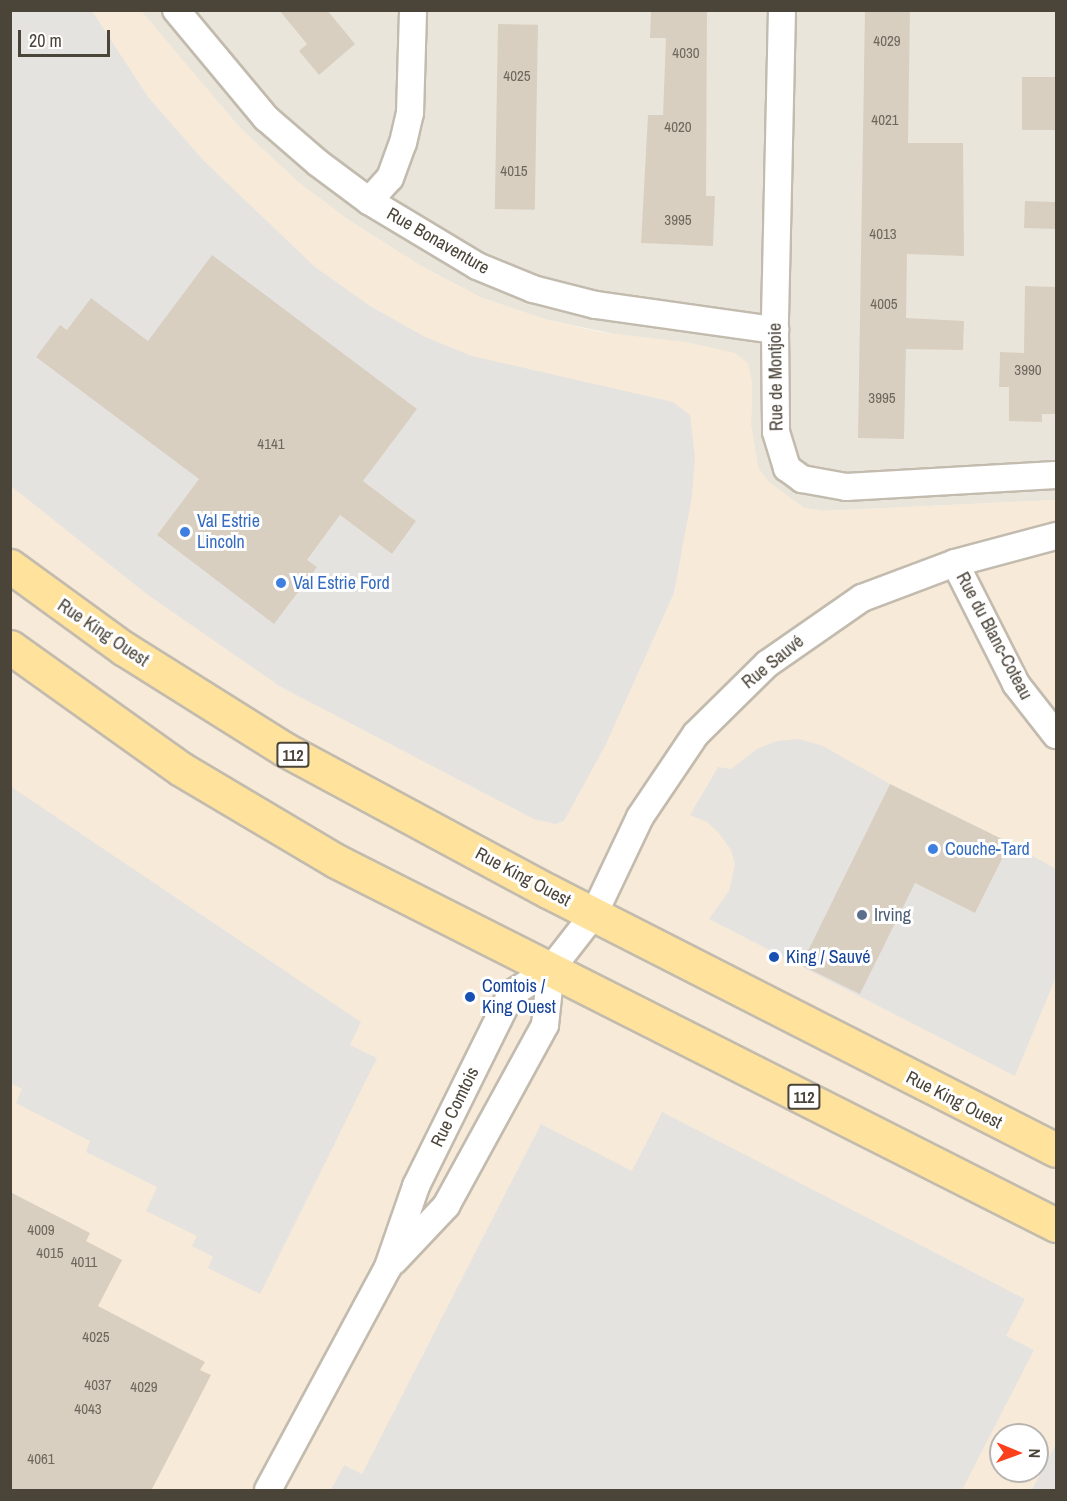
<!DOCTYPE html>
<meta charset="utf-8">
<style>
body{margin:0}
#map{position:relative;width:1067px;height:1501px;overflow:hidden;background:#f6f3ec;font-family:"Archivo Narrow",sans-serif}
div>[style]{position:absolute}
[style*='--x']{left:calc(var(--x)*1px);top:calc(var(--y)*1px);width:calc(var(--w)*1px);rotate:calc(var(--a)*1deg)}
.residential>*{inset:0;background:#eae5da}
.commercial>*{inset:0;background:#f7ead8}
.parking>*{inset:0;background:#e5e3e0}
.building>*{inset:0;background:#d8cfc1;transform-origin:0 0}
.roads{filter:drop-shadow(2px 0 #c2bbae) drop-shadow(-2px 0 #c2bbae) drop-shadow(0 2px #c2bbae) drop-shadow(0 -2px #c2bbae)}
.minor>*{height:26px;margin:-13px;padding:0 13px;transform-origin:13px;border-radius:13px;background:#fff}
.primary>*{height:33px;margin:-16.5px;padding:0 16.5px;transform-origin:16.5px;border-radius:16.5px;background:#ffe39c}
.dots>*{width:16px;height:16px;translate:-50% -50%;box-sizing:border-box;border:3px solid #fff;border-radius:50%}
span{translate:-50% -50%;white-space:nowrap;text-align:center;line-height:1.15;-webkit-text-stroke:6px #fff;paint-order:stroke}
.number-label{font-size:15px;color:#6e675b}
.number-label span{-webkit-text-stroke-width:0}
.shield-label span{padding:2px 4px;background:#fff;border:2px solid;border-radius:4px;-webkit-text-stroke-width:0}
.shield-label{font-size:16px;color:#4b4439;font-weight:700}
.street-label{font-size:18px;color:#4b4439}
.shop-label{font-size:18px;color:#366cbe}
.left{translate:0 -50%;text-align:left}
.service-label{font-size:18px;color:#4e5e75}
.transit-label{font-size:18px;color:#164399}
.frame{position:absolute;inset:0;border:12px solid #4b4439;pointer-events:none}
.north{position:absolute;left:989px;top:1423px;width:60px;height:60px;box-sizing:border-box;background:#fff;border:2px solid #b7b4b0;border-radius:50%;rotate:91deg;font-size:16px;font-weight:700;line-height:24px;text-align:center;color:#4b4439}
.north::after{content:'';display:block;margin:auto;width:21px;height:27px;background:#fc3f1d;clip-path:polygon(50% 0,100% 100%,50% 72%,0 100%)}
.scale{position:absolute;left:18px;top:30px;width:92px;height:27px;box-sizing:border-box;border:3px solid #4b4439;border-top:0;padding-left:8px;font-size:18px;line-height:21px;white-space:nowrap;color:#4b4439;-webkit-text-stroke:4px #fff;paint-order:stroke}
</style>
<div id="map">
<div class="residential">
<div style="clip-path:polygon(141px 11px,1056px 11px,1056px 500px,823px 511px,804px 508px,770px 483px,758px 468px,751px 425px,752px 382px,629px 337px,548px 320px,482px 298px,421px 266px,350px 221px,298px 182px,240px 128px)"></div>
</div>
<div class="commercial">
<div style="clip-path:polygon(evenodd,10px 11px,141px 11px,240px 128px,298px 182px,350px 221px,421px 266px,482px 298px,548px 320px,599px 332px,686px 342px,735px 353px,748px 363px,752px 382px,751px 425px,758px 468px,770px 483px,804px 508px,824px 511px,1056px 500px,1056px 1490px,11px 1490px,10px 11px,1001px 1435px,1037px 1435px,1037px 1471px,1001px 1471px,1001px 1435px)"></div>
</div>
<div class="parking">
<div style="clip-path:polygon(evenodd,11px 10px,92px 11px,148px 97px,205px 162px,315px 267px,370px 306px,425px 337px,472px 356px,673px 402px,690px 415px,695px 457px,692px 496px,674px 593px,606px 744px,564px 821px,555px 824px,534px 819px,281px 687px,148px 595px,11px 486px,11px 10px,60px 325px,67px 330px,148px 341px,363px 481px,416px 521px,392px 554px,340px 515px,307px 560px,316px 567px,274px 623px,157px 535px,199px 479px,60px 325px)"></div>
<div style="clip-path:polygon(799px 739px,823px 746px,890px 784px,856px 854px,915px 883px,975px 913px,1010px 843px,1056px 869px,1056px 977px,1015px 1076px,709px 919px,729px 891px,735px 865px,731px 850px,718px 832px,707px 822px,690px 815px,718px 767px,731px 769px,757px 749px,777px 741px)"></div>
<div style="clip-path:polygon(10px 786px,361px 1022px,350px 1045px,377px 1058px,260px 1294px,208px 1268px,213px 1257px,192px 1246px,197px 1236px,146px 1211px,157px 1187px,86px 1152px,90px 1141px,16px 1103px,22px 1089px,10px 1083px)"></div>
<div style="clip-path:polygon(662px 1112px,1025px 1299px,1006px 1336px,1034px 1350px,962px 1490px,331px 1490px,344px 1465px,362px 1474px,541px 1124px,632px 1171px)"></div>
<div style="clip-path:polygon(1056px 1444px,1056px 1490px,1032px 1490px)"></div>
</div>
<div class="building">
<div style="clip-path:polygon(279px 10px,327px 10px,355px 44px,319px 75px,299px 51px,307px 44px)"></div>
<div style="clip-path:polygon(651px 10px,707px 10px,706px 196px,715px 196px,713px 246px,641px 243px,648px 115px,663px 115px,666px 38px,650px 38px)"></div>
<div style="clip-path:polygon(865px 10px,910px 10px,908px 143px,963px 143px,964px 256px,907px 254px,906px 318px,964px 321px,963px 350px,906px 349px,904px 439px,858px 438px)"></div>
<div style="left:498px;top:24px;width:40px;height:185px;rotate:1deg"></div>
<div style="left:1022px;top:77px;width:34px;height:53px"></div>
<div style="left:1025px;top:201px;width:31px;height:27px;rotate:2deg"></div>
<div style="clip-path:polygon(212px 255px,417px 409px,363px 481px,416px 521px,392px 554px,340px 515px,307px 560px,317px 567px,274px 624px,157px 535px,199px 479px,36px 357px,60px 325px,67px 330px,91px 298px,148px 341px)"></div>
<div style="clip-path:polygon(1025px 286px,1056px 287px,1056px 414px,1042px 414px,1042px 422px,1009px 421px,1009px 387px,999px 387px,1000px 352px,1024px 353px)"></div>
<div style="clip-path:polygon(890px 784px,1010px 843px,975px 913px,915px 883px,860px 994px,801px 965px)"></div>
<div style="clip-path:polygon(10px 1192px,90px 1233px,86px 1241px,122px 1260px,98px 1306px,205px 1362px,200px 1370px,211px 1375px,151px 1491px,10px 1491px)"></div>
</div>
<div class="roads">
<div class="minor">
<div style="--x:176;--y:10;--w:141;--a:50.2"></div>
<div style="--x:266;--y:118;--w:69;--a:40.9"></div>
<div style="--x:318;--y:163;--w:64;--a:36.7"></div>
<div style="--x:369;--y:201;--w:126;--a:31"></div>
<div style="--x:477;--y:266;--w:61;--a:22.3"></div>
<div style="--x:533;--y:289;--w:65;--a:14.3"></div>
<div style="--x:596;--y:305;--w:181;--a:8"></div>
<div style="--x:782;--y:10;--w:320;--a:91.3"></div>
<div style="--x:775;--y:330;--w:102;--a:89.4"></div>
<div style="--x:776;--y:432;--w:38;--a:73"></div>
<div style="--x:787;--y:468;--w:19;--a:36"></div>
<div style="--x:802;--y:479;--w:45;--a:10.3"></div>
<div style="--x:846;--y:487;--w:210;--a:-3.3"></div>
<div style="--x:369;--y:201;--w:31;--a:-48"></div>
<div style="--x:390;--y:178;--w:37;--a:-70"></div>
<div style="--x:403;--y:143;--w:31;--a:-77"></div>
<div style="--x:410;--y:113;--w:103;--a:-88.3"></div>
<div style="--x:955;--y:563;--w:136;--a:63.2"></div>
<div style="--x:1016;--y:684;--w:65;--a:51.9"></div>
<div style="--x:394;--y:1261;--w:76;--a:-46.6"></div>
<div style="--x:446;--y:1206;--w:206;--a:-61.3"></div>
<div style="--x:545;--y:1025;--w:56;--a:-83.9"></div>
<div style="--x:268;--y:1490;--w:253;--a:-61.7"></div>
<div style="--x:388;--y:1267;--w:86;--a:-70.9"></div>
<div style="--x:416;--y:1186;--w:214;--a:-63.7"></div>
<div style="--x:511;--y:994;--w:47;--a:-32"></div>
<div style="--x:551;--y:969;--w:70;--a:-52"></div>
<div style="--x:594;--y:914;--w:107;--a:-64.6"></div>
<div style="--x:640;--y:817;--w:100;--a:-56"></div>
<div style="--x:696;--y:734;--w:100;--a:-44.6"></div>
<div style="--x:767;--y:664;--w:116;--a:-34.8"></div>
<div style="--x:862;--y:598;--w:99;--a:-20.6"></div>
<div style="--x:955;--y:563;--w:105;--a:-15"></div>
</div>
<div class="primary">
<div style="--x:10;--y:566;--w:140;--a:36"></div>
<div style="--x:123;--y:648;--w:190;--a:32.1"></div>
<div style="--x:284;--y:749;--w:300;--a:28.3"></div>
<div style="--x:548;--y:891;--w:570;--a:27.01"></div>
<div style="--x:10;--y:647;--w:210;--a:35.5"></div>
<div style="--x:181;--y:769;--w:180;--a:30.7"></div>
<div style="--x:336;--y:861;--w:807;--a:26.82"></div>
</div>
</div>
<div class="dots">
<div style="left:185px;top:532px;background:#3f7fe0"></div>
<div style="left:281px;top:583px;background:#3f7fe0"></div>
<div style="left:933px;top:849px;background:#3f7fe0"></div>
<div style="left:862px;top:915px;background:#5c6f8a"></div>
<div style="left:774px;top:957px;background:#1a4fb4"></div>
<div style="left:470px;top:997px;background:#1a4fb4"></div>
</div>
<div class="number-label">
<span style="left:887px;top:41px">4029</span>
<span style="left:686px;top:53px">4030</span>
<span style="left:517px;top:76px">4025</span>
<span style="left:885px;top:120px">4021</span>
<span style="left:678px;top:127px">4020</span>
<span style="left:514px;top:171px">4015</span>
<span style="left:678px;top:220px">3995</span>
<span style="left:883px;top:234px">4013</span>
<span style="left:884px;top:304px">4005</span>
<span style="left:1028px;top:370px">3990</span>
<span style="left:882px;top:398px">3995</span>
<span style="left:271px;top:444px">4141</span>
<span style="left:41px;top:1230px">4009</span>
<span style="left:50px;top:1253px">4015</span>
<span style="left:84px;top:1262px">4011</span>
<span style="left:96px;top:1337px">4025</span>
<span style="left:98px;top:1385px">4037</span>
<span style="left:144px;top:1387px">4029</span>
<span style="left:88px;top:1409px">4043</span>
<span style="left:41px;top:1459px">4061</span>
</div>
<div class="shield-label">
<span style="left:293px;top:755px">112</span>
<span style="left:804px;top:1097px">112</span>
</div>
<div class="street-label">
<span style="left:438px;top:241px;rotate:30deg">Rue Bonaventure</span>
<span style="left:776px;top:377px;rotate:-91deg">Rue de Montjoie</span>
<span style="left:103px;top:633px;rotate:34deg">Rue King Ouest</span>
<span style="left:994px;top:636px;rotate:62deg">Rue du Blanc-Coteau</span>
<span style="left:773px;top:662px;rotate:-39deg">Rue Sauvé</span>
<span style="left:523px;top:877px;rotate:28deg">Rue King Ouest</span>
<span style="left:954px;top:1100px;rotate:27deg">Rue King Ouest</span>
<span style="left:455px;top:1107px;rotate:-64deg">Rue Comtois</span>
</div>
<div class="shop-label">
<span class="left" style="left:197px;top:532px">Val Estrie<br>Lincoln</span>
<span class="left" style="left:293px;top:583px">Val Estrie Ford</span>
<span class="left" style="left:945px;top:849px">Couche-Tard</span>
</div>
<div class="service-label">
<span class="left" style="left:874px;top:915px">Irving</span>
</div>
<div class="transit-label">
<span class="left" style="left:786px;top:957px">King / Sauvé</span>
<span class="left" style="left:482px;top:997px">Comtois /<br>King Ouest</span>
</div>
<div class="frame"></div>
<div class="north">N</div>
<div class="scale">20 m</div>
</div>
